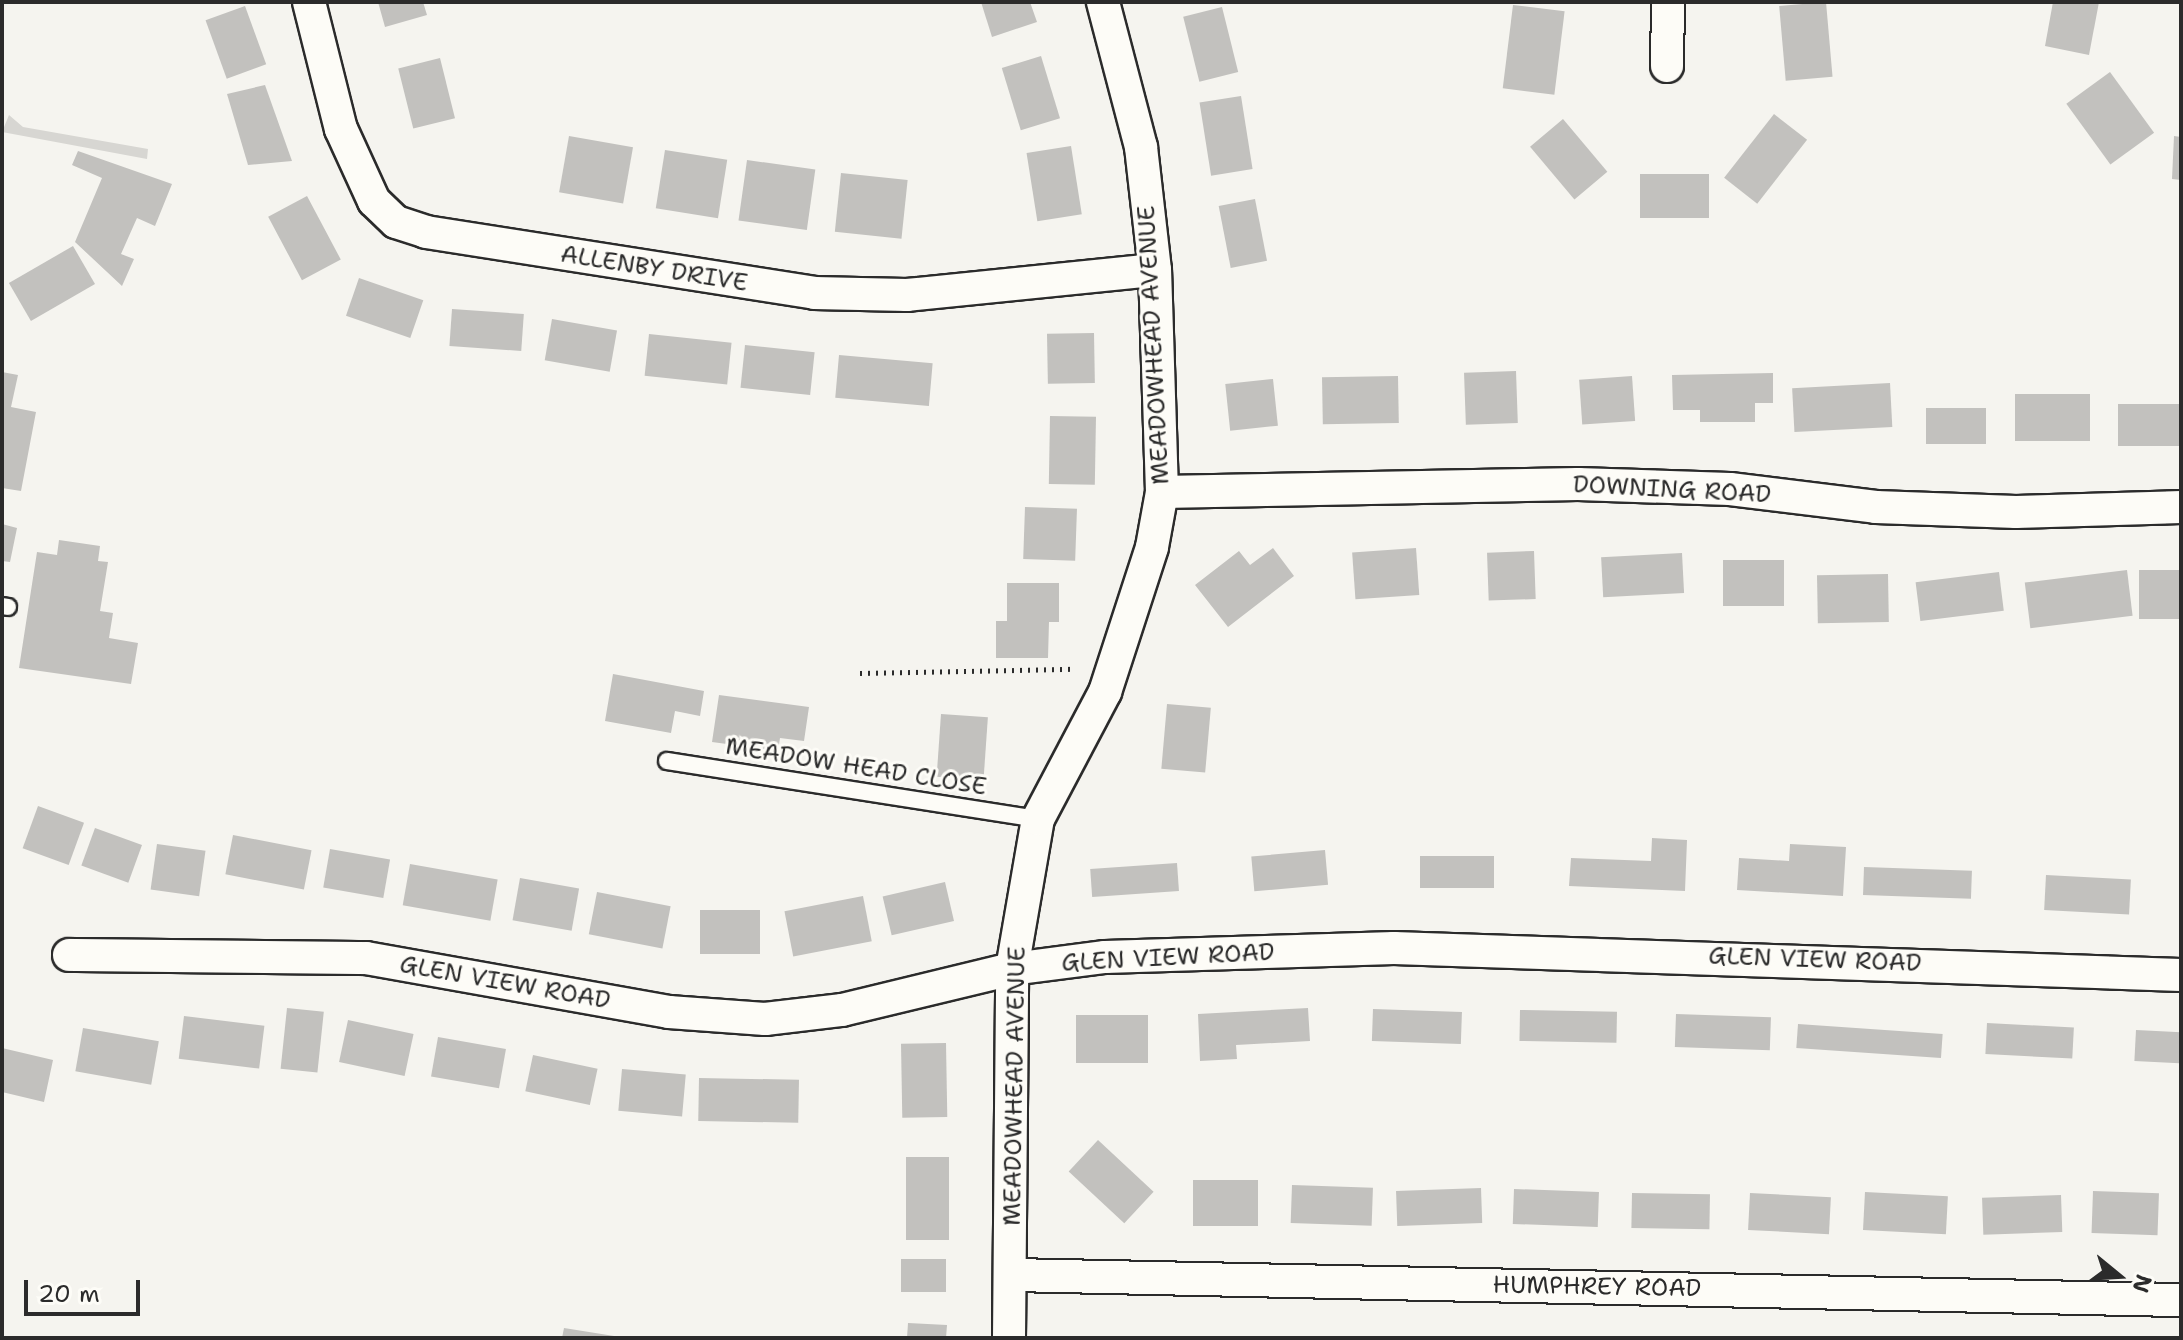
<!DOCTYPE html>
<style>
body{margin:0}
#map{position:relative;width:2183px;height:1340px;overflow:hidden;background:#f5f4ef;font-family:"Shantell Sans",sans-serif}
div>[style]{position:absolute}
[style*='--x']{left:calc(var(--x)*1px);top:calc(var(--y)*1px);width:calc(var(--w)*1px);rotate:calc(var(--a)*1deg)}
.green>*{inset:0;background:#d7d6d2}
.building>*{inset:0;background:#c2c1be;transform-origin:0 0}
.path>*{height:5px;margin-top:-2.5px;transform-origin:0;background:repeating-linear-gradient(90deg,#2b2b2b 0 2px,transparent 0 8px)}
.roads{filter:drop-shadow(2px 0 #2b2b2b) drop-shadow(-2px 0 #2b2b2b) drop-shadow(0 2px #2b2b2b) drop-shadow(0 -2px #2b2b2b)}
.service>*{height:16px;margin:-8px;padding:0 8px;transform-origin:8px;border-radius:8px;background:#fdfcf7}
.minor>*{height:32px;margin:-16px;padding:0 16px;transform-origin:16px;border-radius:16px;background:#fdfcf7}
span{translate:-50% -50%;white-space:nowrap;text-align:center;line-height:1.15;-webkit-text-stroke:6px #fdfcf7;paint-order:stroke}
.street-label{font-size:24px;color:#2b2b2b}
.frame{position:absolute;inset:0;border:4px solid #2b2b2b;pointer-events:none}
.north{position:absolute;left:2079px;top:1236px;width:80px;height:80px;-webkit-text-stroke:6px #fdfcf7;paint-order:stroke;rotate:108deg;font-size:22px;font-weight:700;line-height:32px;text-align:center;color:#2b2b2b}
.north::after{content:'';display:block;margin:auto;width:28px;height:36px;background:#2b2b2b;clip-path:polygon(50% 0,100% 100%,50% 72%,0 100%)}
.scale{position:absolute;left:24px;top:1280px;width:116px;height:36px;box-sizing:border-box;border:4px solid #2b2b2b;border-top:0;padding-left:10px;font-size:24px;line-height:28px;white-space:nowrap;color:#2b2b2b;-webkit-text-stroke:6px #fdfcf7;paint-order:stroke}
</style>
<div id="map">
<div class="green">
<div style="clip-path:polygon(9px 115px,23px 127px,148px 149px,147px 159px,2px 132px)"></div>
</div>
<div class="building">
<div style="clip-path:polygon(378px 2px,423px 2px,427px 15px,385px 27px)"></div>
<div style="clip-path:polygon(981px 2px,1030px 2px,1037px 22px,992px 37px)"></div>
<div style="left:1826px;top:2px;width:75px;height:47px;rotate:85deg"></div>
<div style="clip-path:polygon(2053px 2px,2099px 2px,2089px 55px,2045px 46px)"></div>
<div style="left:1513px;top:5px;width:52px;height:84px;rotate:7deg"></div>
<div style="left:245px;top:6px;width:62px;height:42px;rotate:70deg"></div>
<div style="left:1222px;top:7px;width:67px;height:40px;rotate:76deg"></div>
<div style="left:1041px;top:56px;width:65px;height:41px;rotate:73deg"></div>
<div style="left:440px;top:58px;width:62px;height:43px;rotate:76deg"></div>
<div style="left:2110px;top:72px;width:75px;height:54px;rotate:54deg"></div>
<div style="clip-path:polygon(265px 85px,292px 161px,248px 165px,227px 94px)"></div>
<div style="left:1241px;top:96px;width:74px;height:42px;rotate:81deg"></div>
<div style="left:1774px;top:114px;width:42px;height:81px;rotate:38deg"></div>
<div style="left:1563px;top:119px;width:69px;height:43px;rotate:50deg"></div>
<div style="left:569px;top:136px;width:65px;height:57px;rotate:10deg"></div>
<div style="clip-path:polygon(2174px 136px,2181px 137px,2181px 180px,2172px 179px)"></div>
<div style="left:1071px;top:146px;width:69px;height:45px;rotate:81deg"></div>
<div style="left:665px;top:150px;width:63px;height:59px;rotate:9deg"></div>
<div style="clip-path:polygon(78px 151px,172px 184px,155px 226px,137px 218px,121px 254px,134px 259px,122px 286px,75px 242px,102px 178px,72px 165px)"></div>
<div style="left:747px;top:160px;width:69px;height:61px;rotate:8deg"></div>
<div style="left:841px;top:173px;width:67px;height:59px;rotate:6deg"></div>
<div style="left:1640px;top:174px;width:69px;height:44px"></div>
<div style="left:307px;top:196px;width:72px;height:44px;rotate:62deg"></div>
<div style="left:1255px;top:199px;width:63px;height:37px;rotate:79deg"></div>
<div style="left:73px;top:246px;width:44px;height:74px;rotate:60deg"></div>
<div style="left:359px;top:278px;width:68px;height:40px;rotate:19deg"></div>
<div style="left:452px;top:309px;width:72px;height:37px;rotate:4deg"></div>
<div style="left:552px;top:319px;width:66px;height:42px;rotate:10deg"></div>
<div style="left:1094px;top:333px;width:50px;height:47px;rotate:89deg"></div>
<div style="left:649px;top:334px;width:83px;height:42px;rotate:6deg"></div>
<div style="left:745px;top:345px;width:70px;height:43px;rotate:6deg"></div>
<div style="left:839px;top:355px;width:94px;height:43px;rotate:5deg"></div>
<div style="left:1516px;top:371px;width:52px;height:52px;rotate:88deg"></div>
<div style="clip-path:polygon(2px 372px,18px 375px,11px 407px,36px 412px,21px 491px,2px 488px)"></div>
<div style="clip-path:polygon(1773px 373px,1773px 403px,1755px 403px,1755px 422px,1700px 422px,1700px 410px,1673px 410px,1672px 375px)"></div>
<div style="left:1398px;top:376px;width:47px;height:76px;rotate:89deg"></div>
<div style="left:1632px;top:376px;width:45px;height:53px;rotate:86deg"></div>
<div style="left:1273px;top:379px;width:47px;height:48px;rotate:84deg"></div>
<div style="left:1890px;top:383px;width:44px;height:98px;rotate:87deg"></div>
<div style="left:2015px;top:394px;width:75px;height:47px"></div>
<div style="left:2181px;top:404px;width:42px;height:63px;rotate:90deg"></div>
<div style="left:1926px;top:408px;width:60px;height:36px"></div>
<div style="left:1050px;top:416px;width:46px;height:68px;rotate:1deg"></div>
<div style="left:1025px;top:507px;width:52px;height:52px;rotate:2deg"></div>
<div style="clip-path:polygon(2px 524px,17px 528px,10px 562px,2px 561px)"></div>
<div style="clip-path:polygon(59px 540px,100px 546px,98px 561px,108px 562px,100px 611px,113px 613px,109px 638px,138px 643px,131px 684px,19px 668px,37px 552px,57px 555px)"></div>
<div style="clip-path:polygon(1273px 548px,1294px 576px,1228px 627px,1195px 585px,1239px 551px,1250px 565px)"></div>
<div style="left:1416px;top:548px;width:47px;height:64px;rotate:86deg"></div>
<div style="left:1534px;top:551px;width:48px;height:47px;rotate:88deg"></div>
<div style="left:1682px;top:553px;width:40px;height:81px;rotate:87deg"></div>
<div style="left:1784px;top:560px;width:46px;height:61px;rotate:90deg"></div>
<div style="left:2127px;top:570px;width:46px;height:103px;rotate:83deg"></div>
<div style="left:2181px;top:570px;width:49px;height:42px;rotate:90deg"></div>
<div style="left:1999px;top:572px;width:39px;height:84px;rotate:83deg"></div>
<div style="left:1888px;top:574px;width:48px;height:71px;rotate:89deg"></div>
<div style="clip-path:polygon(1007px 583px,1059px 583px,1059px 622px,1049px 622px,1048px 658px,996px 658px,996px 621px,1007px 621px)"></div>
<div style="clip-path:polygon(613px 674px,704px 691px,700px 716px,675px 711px,671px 733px,605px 721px)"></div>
<div style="clip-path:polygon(719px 695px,809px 707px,804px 741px,780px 738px,778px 751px,712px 742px)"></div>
<div style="left:1167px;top:704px;width:44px;height:65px;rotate:5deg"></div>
<div style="left:941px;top:714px;width:47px;height:63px;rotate:4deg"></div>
<div style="left:38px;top:806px;width:49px;height:45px;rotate:20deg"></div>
<div style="left:95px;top:828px;width:50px;height:40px;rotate:20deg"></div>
<div style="left:233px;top:835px;width:80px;height:40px;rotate:11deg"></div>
<div style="clip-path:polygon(1652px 838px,1687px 840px,1685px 891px,1569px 886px,1571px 858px,1651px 861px)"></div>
<div style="left:157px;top:844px;width:49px;height:46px;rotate:8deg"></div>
<div style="clip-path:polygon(1790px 844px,1846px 847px,1843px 896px,1737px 890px,1739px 858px,1789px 861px)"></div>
<div style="left:330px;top:849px;width:61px;height:39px;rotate:10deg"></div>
<div style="left:1325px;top:850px;width:35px;height:74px;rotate:85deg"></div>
<div style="left:1420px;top:856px;width:74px;height:32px"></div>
<div style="left:1177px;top:863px;width:28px;height:87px;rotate:86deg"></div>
<div style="left:410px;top:864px;width:89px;height:42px;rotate:10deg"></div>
<div style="left:1864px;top:867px;width:108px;height:28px;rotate:2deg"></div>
<div style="left:2046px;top:875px;width:85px;height:35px;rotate:3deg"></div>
<div style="left:520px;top:878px;width:60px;height:43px;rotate:10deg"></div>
<div style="left:945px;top:882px;width:40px;height:64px;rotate:77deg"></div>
<div style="left:597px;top:892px;width:75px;height:43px;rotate:11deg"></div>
<div style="left:863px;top:896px;width:46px;height:80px;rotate:79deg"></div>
<div style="left:700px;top:910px;width:60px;height:44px"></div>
<div style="left:287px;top:1008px;width:37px;height:61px;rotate:6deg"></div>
<div style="clip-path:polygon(1308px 1008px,1310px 1041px,1236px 1045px,1237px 1059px,1200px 1061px,1198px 1014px)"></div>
<div style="left:1373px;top:1009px;width:89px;height:32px;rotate:2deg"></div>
<div style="left:1520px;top:1010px;width:97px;height:31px;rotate:1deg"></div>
<div style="left:1676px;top:1014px;width:95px;height:33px;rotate:2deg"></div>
<div style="left:1148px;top:1015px;width:48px;height:72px;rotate:90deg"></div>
<div style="left:184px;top:1016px;width:81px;height:43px;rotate:7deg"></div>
<div style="left:348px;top:1020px;width:67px;height:43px;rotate:12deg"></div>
<div style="left:1987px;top:1023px;width:87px;height:31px;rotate:3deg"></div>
<div style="left:1798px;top:1024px;width:145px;height:24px;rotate:4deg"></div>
<div style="left:83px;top:1028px;width:77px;height:44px;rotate:10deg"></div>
<div style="left:2136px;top:1030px;width:45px;height:31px;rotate:3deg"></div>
<div style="left:438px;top:1037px;width:69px;height:40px;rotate:10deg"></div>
<div style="left:946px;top:1043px;width:74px;height:45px;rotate:89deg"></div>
<div style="clip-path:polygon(2px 1048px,53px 1060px,44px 1102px,2px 1092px)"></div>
<div style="left:533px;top:1055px;width:66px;height:37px;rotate:12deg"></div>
<div style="left:622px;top:1069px;width:64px;height:42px;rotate:5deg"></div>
<div style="left:699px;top:1078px;width:100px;height:43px;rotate:1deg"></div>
<div style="left:1098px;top:1140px;width:76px;height:43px;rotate:43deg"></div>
<div style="left:906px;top:1157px;width:43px;height:83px"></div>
<div style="left:1193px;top:1180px;width:65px;height:46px"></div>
<div style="left:1292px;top:1185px;width:81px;height:38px;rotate:2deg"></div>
<div style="left:1481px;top:1188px;width:35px;height:85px;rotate:88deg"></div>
<div style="left:1514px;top:1189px;width:85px;height:35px;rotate:2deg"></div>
<div style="left:2093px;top:1191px;width:66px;height:42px;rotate:2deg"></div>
<div style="left:1865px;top:1192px;width:83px;height:38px;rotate:3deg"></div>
<div style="left:1632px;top:1193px;width:78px;height:35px;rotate:1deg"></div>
<div style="left:1750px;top:1193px;width:81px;height:37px;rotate:3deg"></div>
<div style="left:2061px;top:1195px;width:37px;height:79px;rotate:88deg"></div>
<div style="left:946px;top:1259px;width:33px;height:45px;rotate:90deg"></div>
<div style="clip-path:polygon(908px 1323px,947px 1325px,946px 1338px,907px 1338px)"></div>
<div style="clip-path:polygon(564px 1328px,614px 1336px,614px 1338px,562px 1338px)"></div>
</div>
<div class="path">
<div style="--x:860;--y:673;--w:215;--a:-1.1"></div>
</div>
<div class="roads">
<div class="service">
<div style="--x:2;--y:606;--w:6;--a:9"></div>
<div style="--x:667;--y:761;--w:376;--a:8.9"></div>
</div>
<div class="minor">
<div style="--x:309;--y:2;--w:131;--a:75.9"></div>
<div style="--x:341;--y:129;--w:79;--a:65.4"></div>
<div style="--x:374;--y:201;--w:30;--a:44"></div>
<div style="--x:396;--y:222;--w:32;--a:18"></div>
<div style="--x:426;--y:232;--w:393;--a:8.9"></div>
<div style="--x:814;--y:293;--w:93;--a:1.2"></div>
<div style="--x:907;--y:295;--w:249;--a:-5.8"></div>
<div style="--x:1667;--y:66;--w:64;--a:-89.1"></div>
<div style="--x:1162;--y:492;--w:416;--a:-1.1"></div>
<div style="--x:1578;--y:484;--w:152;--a:1.9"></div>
<div style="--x:1730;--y:489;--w:147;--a:7"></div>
<div style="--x:1876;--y:507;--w:140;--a:2"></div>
<div style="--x:2016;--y:512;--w:165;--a:-1.7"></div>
<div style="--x:69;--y:955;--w:297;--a:0.6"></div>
<div style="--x:366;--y:958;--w:308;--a:10.1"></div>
<div style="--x:669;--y:1012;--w:96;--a:4.2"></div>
<div style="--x:765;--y:1019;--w:78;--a:-6.7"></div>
<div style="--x:842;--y:1010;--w:175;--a:-13.6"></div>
<div style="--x:1012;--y:969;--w:94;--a:-7.4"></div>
<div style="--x:1105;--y:957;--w:289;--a:-1.8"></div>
<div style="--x:1394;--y:948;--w:787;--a:1.96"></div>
<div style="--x:1012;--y:1275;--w:1169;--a:1.23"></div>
<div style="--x:1009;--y:1338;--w:369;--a:-89.5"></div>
<div style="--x:1012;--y:969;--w:152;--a:-80.2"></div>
<div style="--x:1038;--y:819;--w:144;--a:-62.2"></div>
<div style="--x:1105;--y:692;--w:152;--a:-72"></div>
<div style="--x:1152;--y:547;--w:56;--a:-79.7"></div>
<div style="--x:1162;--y:492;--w:222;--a:-91.8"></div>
<div style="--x:1155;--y:270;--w:124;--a:-96.5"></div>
<div style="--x:1141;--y:147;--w:150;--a:-104.7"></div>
</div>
</div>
<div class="street-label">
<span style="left:654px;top:269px;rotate:9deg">ALLENBY DRIVE</span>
<span style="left:1154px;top:345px;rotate:-93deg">MEADOWHEAD AVENUE</span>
<span style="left:1672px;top:490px;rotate:3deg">DOWNING ROAD</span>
<span style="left:856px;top:767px;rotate:9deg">MEADOW HEAD CLOSE</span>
<span style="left:1168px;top:958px;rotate:-3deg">GLEN VIEW ROAD</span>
<span style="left:1815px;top:960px;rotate:2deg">GLEN VIEW ROAD</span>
<span style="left:505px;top:983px;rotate:10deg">GLEN VIEW ROAD</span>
<span style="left:1015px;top:1086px;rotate:-89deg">MEADOWHEAD AVENUE</span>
<span style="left:1597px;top:1287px;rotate:1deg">HUMPHREY ROAD</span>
</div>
<div class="frame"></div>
<div class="north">N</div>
<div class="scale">20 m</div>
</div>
